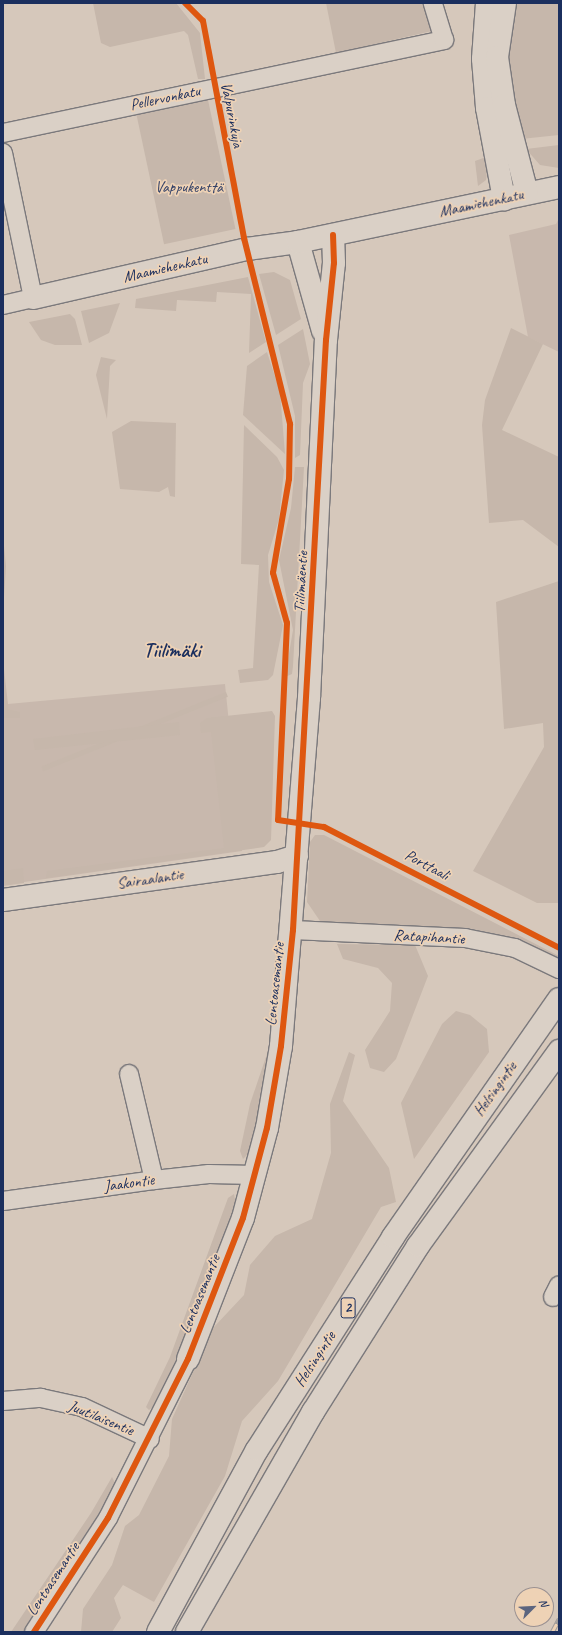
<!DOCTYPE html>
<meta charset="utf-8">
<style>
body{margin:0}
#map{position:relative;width:562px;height:1635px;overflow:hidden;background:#d6c8bb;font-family:Caveat,sans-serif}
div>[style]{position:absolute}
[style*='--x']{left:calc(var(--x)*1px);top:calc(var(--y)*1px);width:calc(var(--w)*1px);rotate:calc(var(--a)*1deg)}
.built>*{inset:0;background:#c8b8ad}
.green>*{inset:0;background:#c6b7ab;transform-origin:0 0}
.roads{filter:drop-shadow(1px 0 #7b797c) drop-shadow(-1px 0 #7b797c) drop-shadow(0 1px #7b797c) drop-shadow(0 -1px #7b797c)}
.minor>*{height:18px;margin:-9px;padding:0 9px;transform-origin:9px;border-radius:9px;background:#dad0c6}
.tertiary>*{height:22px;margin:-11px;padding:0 11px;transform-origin:11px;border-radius:11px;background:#dad0c6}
.secondary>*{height:22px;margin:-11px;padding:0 11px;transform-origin:11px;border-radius:11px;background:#dad0c6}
.trunk>*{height:22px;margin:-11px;padding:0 11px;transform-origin:11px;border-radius:11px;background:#dad0c6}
.rail>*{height:4.5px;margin-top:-2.25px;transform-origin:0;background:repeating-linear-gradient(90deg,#eed2b5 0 9px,#a09c9a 0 18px);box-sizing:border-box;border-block:1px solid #a09c9a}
.cycleway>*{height:6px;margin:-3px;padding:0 3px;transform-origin:3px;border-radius:3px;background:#de5710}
span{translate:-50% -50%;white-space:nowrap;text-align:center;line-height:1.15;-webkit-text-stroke:3.5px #eed2b5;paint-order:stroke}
.shield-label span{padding:1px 3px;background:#eed2b5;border:1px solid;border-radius:3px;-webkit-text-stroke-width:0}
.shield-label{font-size:15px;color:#1b2f5e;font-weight:700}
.street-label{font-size:16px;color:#1b2f5e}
.park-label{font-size:16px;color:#344268}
.district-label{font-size:20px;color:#1b2f5e;font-weight:700}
.frame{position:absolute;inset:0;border:4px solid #1b2f5e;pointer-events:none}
.north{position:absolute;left:514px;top:1587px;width:40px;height:40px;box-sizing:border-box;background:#eed2b5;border:1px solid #9a9192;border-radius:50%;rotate:66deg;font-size:11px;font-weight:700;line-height:16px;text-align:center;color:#1b2f5e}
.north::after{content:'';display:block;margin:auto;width:14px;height:18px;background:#5c657f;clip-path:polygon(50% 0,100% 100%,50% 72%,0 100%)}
</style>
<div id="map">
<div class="built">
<div style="clip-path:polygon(559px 218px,559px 352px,528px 337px,509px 235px,556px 224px)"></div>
<div style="clip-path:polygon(3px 660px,8px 704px,225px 684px,242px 851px,3px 885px)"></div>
</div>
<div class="green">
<div style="clip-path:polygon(93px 3px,176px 3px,200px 33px,205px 79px,198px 79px,188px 35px,184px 31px,110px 47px,101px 43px)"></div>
<div style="clip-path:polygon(326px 3px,423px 3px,432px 31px,336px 53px)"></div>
<div style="clip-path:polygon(512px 3px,559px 3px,559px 135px,521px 139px,509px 83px,507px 33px)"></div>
<div style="left:208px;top:100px;width:132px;height:73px;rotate:78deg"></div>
<div style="clip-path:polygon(559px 145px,559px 168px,540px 165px,526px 149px)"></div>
<div style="clip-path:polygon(489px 156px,486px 180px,478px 186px,475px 161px)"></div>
<div style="clip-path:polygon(274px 272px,290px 280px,301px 319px,276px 335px,259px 274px)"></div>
<div style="clip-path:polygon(248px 277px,266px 342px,249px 353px,251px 294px,217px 292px,216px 302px,177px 300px,176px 311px,135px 308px,136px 299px)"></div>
<div style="clip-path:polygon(120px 303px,109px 333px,89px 343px,81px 311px)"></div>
<div style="clip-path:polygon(70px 314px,75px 319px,82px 345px,55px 345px,41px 340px,29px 322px)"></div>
<div style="clip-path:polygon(511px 328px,543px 344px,502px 430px,559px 457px,559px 547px,523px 520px,489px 523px,482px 425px,485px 400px)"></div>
<div style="clip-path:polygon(303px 329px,310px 364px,303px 383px,300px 455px,295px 458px,295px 416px,278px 345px)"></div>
<div style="clip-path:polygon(267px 352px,280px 392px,285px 454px,243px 415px,247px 366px)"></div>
<div style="clip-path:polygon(101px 357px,116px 360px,110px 366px,107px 419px,96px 375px)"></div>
<div style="clip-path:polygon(131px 421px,176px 423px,175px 497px,170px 496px,168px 487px,159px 492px,120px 489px,112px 432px)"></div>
<div style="clip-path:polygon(244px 425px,277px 457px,284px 470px,279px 519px,268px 555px,269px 582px,283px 625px,273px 675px,268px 680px,240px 683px,238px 670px,253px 668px,259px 565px,241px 564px)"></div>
<div style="clip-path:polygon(295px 467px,304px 467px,293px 666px,292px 674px,285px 677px,293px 630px,279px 560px,291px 508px)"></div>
<div style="clip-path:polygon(3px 536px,6px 566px,3px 613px)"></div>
<div style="clip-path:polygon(559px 581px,559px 903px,537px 903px,473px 871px,544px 747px,543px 723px,504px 729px,496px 602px)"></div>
<div style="clip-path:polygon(3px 667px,8px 709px,20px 712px,20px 718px,3px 718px)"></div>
<div style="left:226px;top:692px;width:5px;height:199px;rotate:68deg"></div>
<div style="clip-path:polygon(272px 711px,275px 716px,271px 840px,264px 847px,46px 878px,47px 871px,224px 848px,211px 732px,201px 733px,200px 723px,207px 718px)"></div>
<div style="clip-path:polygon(179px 722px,180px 735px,35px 750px,33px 739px)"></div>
<div style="clip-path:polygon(315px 835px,324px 835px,559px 956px,559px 961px,320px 921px,307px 902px,310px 842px)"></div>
<div style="clip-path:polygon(23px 868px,24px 883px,3px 886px,3px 871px)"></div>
<div style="clip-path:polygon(337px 944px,415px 945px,428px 976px,396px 1059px,384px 1072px,370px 1068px,365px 1050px,390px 1011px,392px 983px,378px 968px,343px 959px)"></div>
<div style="clip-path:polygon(456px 1011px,470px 1015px,487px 1029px,489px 1052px,414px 1159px,401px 1103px,442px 1024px)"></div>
<div style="clip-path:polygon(268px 1051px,271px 1052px,253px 1149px,243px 1159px,240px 1151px,250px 1104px)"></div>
<div style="clip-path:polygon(349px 1052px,355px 1055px,343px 1101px,389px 1168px,396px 1202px,381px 1207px,278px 1381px,242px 1421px,225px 1476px,154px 1602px,123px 1585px,114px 1598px,121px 1618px,112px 1632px,81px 1632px,83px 1609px,112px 1565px,125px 1526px,139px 1515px,169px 1456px,172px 1419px,213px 1328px,244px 1295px,250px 1265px,275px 1236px,312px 1219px,331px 1153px,330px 1104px)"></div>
<div style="clip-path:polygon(234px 1194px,237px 1211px,180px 1361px,158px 1403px,149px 1410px,146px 1407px,170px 1357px,228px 1198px)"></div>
<div style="clip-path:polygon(112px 1477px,116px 1485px,47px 1599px,24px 1632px,11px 1632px,91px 1513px)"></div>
</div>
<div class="roads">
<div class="minor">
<div style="--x:3;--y:133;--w:451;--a:-11.9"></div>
<div style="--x:444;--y:40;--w:39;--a:-107"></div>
<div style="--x:3;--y:153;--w:148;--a:78.3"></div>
<div style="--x:33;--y:298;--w:31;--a:167"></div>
<div style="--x:293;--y:930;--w:172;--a:2.7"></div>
<div style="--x:465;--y:938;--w:51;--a:11.3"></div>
<div style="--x:515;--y:948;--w:49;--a:25.5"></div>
<div style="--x:129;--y:1074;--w:109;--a:76.7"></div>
<div style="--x:3;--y:1201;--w:152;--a:-7.9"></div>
<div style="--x:154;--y:1180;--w:55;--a:-6.2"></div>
<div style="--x:209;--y:1174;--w:46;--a:1.2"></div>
<div style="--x:553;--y:1297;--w:13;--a:-63"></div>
<div style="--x:3;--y:1401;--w:38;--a:-5"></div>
<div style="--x:41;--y:1398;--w:42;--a:12.4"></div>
<div style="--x:82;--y:1407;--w:75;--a:25.2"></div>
<div style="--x:34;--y:1632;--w:136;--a:-57"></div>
<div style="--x:108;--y:1518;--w:178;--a:-63.3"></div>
</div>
<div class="tertiary">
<div style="--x:298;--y:242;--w:92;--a:74.3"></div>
<div style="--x:3;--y:900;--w:277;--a:-7.9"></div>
<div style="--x:277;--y:862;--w:21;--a:-17"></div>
<div style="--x:188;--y:1359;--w:151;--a:-68.7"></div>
<div style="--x:243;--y:1218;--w:93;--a:-75.1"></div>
<div style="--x:267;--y:1128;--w:83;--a:-80.3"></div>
<div style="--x:281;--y:1046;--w:349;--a:-85.4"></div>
<div style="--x:309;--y:698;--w:358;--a:-87.3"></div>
<div style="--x:326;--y:340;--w:77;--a:-84.1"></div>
<div style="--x:334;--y:263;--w:28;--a:-92"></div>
</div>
<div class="secondary">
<div style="--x:33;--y:298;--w:220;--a:-12.9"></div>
<div style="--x:247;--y:249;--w:51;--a:-7.8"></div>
<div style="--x:298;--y:242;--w:267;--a:-11.9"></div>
</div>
<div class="trunk">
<div style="--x:487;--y:3;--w:56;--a:94.1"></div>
<div style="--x:483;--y:59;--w:49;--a:85.3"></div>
<div style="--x:487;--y:108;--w:93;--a:79.4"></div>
<div style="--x:505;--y:3;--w:55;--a:98.4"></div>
<div style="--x:497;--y:57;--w:49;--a:81.7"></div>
<div style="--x:504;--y:105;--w:91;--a:75.4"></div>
<div style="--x:158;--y:1632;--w:207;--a:-61.5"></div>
<div style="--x:257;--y:1450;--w:253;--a:-57.4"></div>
<div style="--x:393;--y:1237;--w:290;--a:-55.1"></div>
<div style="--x:187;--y:1632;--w:254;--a:-60.2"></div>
<div style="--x:313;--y:1412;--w:196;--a:-57.7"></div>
<div style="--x:418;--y:1246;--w:241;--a:-54.1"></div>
</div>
</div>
<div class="rail">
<div style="--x:552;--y:1632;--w:15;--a:-62"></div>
</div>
<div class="cycleway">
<div style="--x:185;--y:3;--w:25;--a:45"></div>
<div style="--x:203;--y:21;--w:221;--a:79.3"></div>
<div style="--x:244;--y:238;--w:192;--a:76.1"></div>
<div style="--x:290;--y:424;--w:55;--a:91"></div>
<div style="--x:289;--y:479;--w:95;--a:99.7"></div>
<div style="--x:273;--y:573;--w:52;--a:74.4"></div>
<div style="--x:287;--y:623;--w:197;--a:92.6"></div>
<div style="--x:278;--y:820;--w:47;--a:8.7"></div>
<div style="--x:324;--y:827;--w:264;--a:27.2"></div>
<div style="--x:34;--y:1632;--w:136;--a:-57"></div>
<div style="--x:108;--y:1518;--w:178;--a:-63.3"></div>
<div style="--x:188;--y:1359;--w:151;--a:-68.7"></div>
<div style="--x:243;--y:1218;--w:93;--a:-75.1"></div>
<div style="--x:267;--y:1128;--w:83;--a:-80.3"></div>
<div style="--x:281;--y:1046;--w:117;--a:-84.1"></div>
<div style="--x:293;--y:930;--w:591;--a:-86.8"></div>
<div style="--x:326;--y:340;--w:77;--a:-84.1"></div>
<div style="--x:334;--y:263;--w:28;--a:-92"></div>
</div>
<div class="shield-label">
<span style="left:348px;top:1308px">2</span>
</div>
<div class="street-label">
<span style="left:165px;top:98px;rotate:-12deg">Pellervonkatu</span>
<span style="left:232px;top:115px;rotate:79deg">Valpurinkuja</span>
<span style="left:481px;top:203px;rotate:-12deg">Maamiehenkatu</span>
<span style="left:165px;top:268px;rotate:-13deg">Maamiehenkatu</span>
<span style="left:301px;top:582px;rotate:-87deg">Tiilimäentie</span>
<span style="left:427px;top:865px;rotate:28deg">Porttaali</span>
<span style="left:150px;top:879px;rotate:-8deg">Sairaalantie</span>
<span style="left:429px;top:937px;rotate:3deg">Ratapihantie</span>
<span style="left:275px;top:984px;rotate:-84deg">Lentoasemantie</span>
<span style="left:495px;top:1089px;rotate:-55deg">Helsingintie</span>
<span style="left:129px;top:1183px;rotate:-8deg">Jaakontie</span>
<span style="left:200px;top:1294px;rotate:-68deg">Lentoasemantie</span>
<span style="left:315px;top:1359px;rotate:-57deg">Helsingintie</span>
<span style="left:101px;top:1418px;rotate:22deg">Juutilaisentie</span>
<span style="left:53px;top:1579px;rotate:-57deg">Lentoasemantie</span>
</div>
<div class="park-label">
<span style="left:189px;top:187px">Vappukenttä</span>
</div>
<div class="district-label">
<span style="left:172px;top:650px">Tiilimäki</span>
</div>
<div class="frame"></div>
<div class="north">N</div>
</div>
